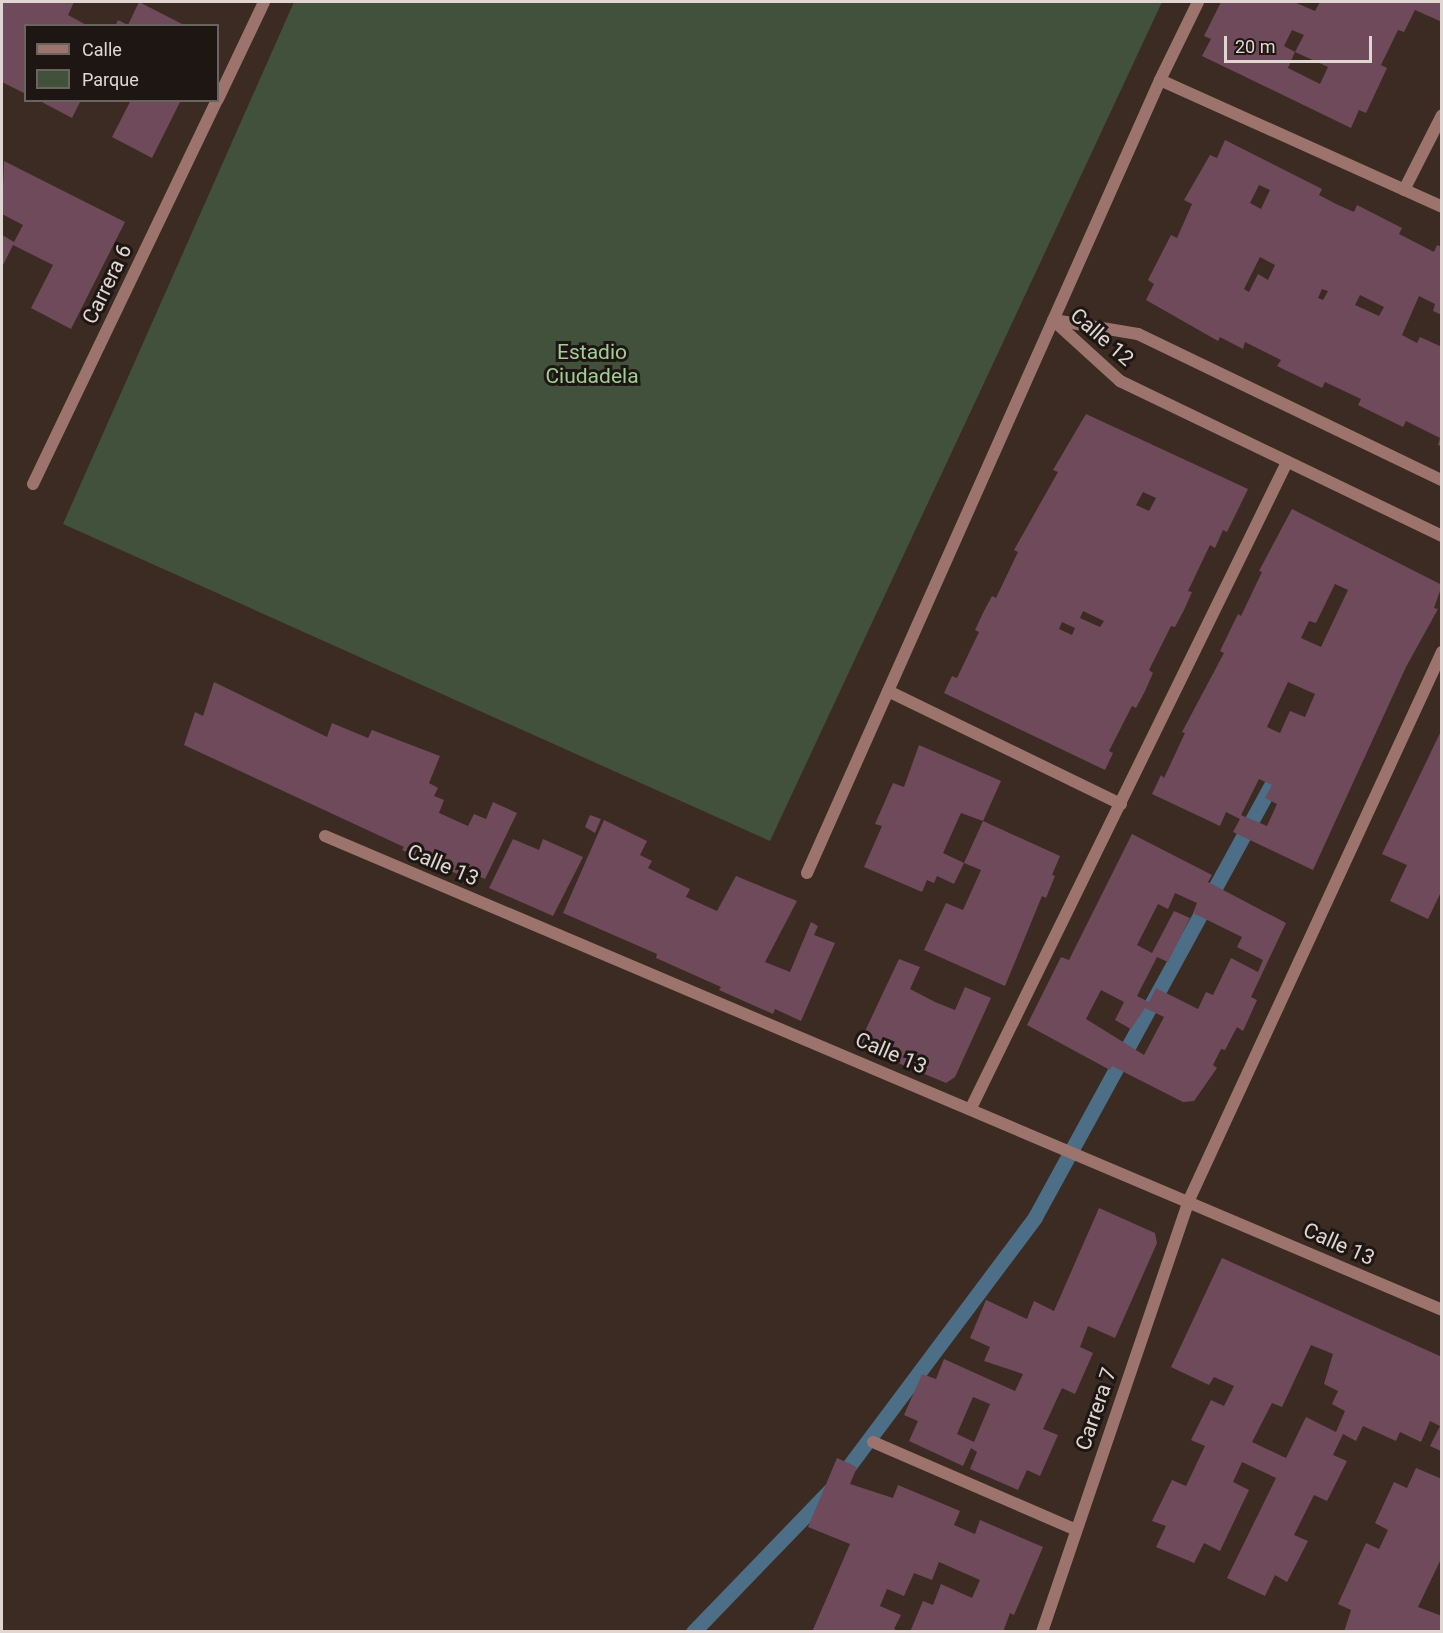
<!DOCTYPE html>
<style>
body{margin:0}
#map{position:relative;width:1443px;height:1633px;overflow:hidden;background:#3c2b23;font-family:Roboto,sans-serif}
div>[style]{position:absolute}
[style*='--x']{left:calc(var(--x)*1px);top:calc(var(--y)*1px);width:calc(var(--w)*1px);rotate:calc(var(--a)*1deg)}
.green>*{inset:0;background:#41513c}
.stream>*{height:15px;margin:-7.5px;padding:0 7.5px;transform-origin:7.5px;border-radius:7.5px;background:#4c6f87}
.building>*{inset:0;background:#6f4a5b}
.street>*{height:12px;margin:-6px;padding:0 6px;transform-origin:6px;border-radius:6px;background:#9c746d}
span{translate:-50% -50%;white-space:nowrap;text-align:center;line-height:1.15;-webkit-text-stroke:6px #1d1612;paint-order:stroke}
.street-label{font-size:21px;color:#e1d6d1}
.park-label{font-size:21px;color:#a2cc98}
.frame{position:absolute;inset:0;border:3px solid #e1d6d1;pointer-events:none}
.legend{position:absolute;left:24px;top:24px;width:195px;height:78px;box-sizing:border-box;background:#1d1612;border:2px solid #6b635e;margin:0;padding:8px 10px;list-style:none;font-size:18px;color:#e1d6d1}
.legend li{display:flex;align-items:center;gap:12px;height:30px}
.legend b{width:30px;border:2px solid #6b635e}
.scale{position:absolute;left:1224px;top:36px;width:148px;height:27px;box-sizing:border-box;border:3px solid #e1d6d1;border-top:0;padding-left:8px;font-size:18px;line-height:21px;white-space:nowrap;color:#e1d6d1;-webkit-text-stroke:4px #1d1612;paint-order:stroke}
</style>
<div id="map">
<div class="green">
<div style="clip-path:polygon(294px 2px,1162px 2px,770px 841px,63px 524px)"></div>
</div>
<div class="stream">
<div style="--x:693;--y:1632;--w:203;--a:-46"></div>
<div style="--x:834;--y:1486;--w:336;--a:-53.2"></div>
<div style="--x:1035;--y:1217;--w:513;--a:-61.34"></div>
</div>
<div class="building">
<div style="clip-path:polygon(2px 2px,74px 2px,68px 15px,88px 26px,26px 26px,26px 94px,2px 82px)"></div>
<div style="clip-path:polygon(139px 2px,186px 26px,115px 26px,118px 20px,128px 25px)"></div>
<div style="clip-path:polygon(evenodd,1221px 2px,1294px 2px,1315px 11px,1320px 2px,1442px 2px,1442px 22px,1415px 10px,1404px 32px,1398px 30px,1381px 65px,1387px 68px,1366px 113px,1359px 110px,1351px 128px,1202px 56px,1211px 39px,1204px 36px,1221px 2px,1292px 30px,1304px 35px,1295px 52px,1328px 67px,1320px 84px,1288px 68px,1295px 52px,1284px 46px,1292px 30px)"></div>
<div style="clip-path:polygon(38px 100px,81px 100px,72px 118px)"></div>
<div style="clip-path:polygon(131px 100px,181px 100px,152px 158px,112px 137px)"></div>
<div style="clip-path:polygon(evenodd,1225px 140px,1322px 189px,1319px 195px,1336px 204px,1354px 212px,1357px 205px,1402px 228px,1399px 234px,1434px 252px,1437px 245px,1442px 247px,1442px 315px,1433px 311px,1435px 304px,1419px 296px,1402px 335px,1417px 343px,1420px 337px,1442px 347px,1442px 447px,1438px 445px,1440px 438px,1406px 421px,1403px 427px,1358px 405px,1361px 399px,1325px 382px,1322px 388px,1277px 366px,1281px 360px,1245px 342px,1243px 349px,1220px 337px,1218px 341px,1146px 300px,1154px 284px,1148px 280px,1171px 235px,1177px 238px,1192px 204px,1184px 200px,1210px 155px,1217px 158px,1225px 140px,1259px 185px,1270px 190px,1261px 209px,1250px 203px,1259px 185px,1225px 140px,1260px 257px,1275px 265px,1268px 280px,1258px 274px,1249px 292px,1244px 289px,1260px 257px,1225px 140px,1322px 289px,1328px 291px,1323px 300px,1318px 298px,1322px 289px,1225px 140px,1360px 295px,1384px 307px,1379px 316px,1355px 305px,1360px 295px)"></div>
<div style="clip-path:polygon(4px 161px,125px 222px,71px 329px,31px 308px,53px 265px,13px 245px,2px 267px,2px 235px,14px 242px,23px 225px,2px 214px)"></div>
<div style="clip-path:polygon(evenodd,1086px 414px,1248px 489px,1227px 532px,1223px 530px,1215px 548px,1210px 545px,1188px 591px,1192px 592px,1184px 610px,1175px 627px,1171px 626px,1149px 670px,1153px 673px,1145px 691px,1136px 708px,1132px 706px,1109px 751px,1113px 753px,1105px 770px,944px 693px,952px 676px,957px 678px,979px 632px,975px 630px,983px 613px,992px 596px,996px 598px,1018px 552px,1014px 550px,1058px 472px,1053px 470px,1086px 414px,1143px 492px,1156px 498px,1149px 511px,1136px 505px,1143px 492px,1086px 414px,1083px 611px,1104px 621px,1100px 627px,1080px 618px,1083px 611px,1086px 414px,1062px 622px,1075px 628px,1072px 635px,1059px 629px,1062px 622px)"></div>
<div style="clip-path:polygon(evenodd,1292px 509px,1442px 585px,1434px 608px,1438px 609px,1406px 667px,1313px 870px,1233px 832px,1240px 819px,1226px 812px,1220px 826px,1152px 794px,1161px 775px,1164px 778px,1185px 733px,1182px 732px,1224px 653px,1220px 651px,1238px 614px,1241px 616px,1262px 572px,1259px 571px,1292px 509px,1335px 584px,1348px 590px,1321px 647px,1301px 638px,1309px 621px,1316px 623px,1335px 584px,1292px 509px,1288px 682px,1315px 694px,1305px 717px,1290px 711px,1280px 733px,1267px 727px,1288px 682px,1292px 509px,1259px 779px,1272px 785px,1265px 798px,1277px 804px,1267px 826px,1241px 815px,1259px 779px)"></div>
<div style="clip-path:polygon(214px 682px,327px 737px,332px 723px,368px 738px,372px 730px,440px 756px,429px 783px,438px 788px,434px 796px,444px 800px,439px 813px,468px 826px,474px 814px,486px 819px,493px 802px,517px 813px,485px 879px,463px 869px,460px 875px,402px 850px,404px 847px,184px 745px,195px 712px,203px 716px)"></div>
<div style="clip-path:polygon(1442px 729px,1442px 890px,1428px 919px,1390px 901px,1407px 865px,1382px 854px)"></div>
<div style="clip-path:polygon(919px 745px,1001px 781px,983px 821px,961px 813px,943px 853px,964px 863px,954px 884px,937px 876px,934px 883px,927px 880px,922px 892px,864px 867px,882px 826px,875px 824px,893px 783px,904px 787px)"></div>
<div style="clip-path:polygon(590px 815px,601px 819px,595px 833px,585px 827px)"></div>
<div style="clip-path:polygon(604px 820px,647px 841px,640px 855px,652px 861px,648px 868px,690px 889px,686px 897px,717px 911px,736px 876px,797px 901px,765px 962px,790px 972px,811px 922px,818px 926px,814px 935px,835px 943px,801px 1021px,775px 1009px,773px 1014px,719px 990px,721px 987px,656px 958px,657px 954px,563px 913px)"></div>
<div style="clip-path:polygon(983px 821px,1060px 856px,1052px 875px,1055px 876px,1046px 898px,1042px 896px,1005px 986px,924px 950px,946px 903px,963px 910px,981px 870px,964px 863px)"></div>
<div style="clip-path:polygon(evenodd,1132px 834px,1212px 875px,1208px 882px,1286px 923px,1251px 997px,1257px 1000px,1243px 1031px,1237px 1027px,1225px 1050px,1221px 1049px,1213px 1065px,1217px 1068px,1194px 1101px,1183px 1102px,1112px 1066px,1110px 1070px,1027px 1025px,1061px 957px,1069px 960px,1132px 834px,1175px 893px,1197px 903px,1193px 913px,1242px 937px,1237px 947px,1263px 960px,1258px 972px,1231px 958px,1213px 995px,1206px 992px,1198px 1009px,1156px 988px,1149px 1002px,1137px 996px,1157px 957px,1168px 962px,1190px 918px,1174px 911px,1152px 953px,1137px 945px,1158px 904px,1168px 909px,1175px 893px,1132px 834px,1101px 990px,1124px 1002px,1115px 1020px,1131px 1029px,1145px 1008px,1164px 1017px,1144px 1055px,1086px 1019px,1101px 990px)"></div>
<div style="clip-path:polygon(513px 839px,539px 850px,543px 839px,583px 857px,553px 916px,489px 888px)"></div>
<div style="clip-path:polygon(899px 959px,920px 967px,910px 989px,935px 1002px,955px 1010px,965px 987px,991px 998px,955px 1077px,946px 1083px,858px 1046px)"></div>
<div style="clip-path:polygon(evenodd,1099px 1208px,1155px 1233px,1157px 1243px,1115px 1338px,1088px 1326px,1080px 1347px,1093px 1353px,1075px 1394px,1062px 1388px,1043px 1429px,1058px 1435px,1040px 1476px,1027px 1470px,1018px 1490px,970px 1469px,977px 1452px,971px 1448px,963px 1466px,909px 1441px,918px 1421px,904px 1415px,922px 1374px,936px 1379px,944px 1359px,1015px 1391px,1023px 1374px,984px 1361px,990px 1347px,970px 1338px,986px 1300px,1027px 1319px,1034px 1301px,1054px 1311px,1099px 1208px,973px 1397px,990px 1404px,974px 1442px,957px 1434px,973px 1397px)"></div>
<div style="clip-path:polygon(evenodd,1222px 1258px,1442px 1357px,1441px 1451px,1430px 1446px,1440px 1426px,1430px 1421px,1421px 1442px,1400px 1432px,1396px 1441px,1363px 1426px,1356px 1441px,1343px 1434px,1333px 1455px,1347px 1461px,1327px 1501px,1314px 1495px,1294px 1535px,1308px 1541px,1287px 1582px,1275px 1575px,1265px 1596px,1227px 1578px,1276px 1478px,1242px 1462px,1233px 1482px,1249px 1490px,1230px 1530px,1220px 1551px,1204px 1543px,1194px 1563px,1156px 1547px,1166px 1526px,1152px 1521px,1172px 1480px,1186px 1486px,1205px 1446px,1191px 1440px,1211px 1400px,1224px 1406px,1234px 1386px,1214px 1377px,1209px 1385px,1171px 1367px,1222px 1258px,1311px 1345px,1333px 1354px,1324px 1384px,1338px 1391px,1332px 1404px,1345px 1411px,1336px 1432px,1306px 1417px,1286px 1458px,1252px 1442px,1272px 1403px,1282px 1407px,1311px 1345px)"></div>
<div style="clip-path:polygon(837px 1458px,857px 1467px,850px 1484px,893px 1498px,898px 1485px,960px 1511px,954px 1525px,975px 1534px,980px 1520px,1043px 1547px,1014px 1615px,1010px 1613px,1003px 1632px,910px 1632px,923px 1601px,933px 1605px,941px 1584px,972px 1598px,980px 1580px,939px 1562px,932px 1580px,914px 1573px,904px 1596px,887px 1589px,880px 1606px,901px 1615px,894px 1629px,901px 1632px,812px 1632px,850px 1544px,808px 1527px)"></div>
<div style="clip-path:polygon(1416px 1468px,1442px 1479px,1442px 1557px,1418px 1607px,1442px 1616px,1442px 1632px,1344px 1632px,1351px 1610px,1338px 1604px,1366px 1543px,1379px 1549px,1388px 1530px,1375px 1523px,1394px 1482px,1407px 1488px)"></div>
</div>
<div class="street">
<div style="--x:1160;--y:80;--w:309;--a:24.2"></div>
<div style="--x:218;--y:99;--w:107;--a:-64.6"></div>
<div style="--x:1404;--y:190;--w:84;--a:-63.1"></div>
<div style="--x:1053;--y:320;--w:91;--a:42.3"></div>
<div style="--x:1120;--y:381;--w:357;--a:25.7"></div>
<div style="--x:1054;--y:320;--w:85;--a:9.5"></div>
<div style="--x:1138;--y:334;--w:337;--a:25.7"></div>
<div style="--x:33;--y:484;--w:426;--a:-64.4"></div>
<div style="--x:888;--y:691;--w:259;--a:25.9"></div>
<div style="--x:325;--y:836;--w:1213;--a:22.99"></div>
<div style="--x:807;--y:873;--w:868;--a:-66"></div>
<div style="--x:1160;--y:80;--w:87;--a:-64"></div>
<div style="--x:971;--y:1108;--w:719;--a:-63.93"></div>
<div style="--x:873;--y:1442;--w:221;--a:23.4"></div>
<div style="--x:1042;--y:1632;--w:456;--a:-71.2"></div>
<div style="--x:1189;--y:1200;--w:604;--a:-65.22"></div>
</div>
<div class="street-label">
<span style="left:107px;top:284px;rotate:-64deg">Carrera 6</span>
<span style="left:1102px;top:337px;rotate:41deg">Calle 12</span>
<span style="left:443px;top:865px;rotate:23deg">Calle 13</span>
<span style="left:891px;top:1053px;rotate:23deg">Calle 13</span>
<span style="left:1339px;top:1244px;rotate:24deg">Calle 13</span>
<span style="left:1096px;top:1409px;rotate:-71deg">Carrera 7</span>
</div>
<div class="park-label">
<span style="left:592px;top:364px">Estadio<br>Ciudadela</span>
</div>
<div class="frame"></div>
<ul class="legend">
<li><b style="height:8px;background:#9c746d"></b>Calle</li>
<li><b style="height:16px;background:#41513c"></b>Parque</li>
</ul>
<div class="scale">20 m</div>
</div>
